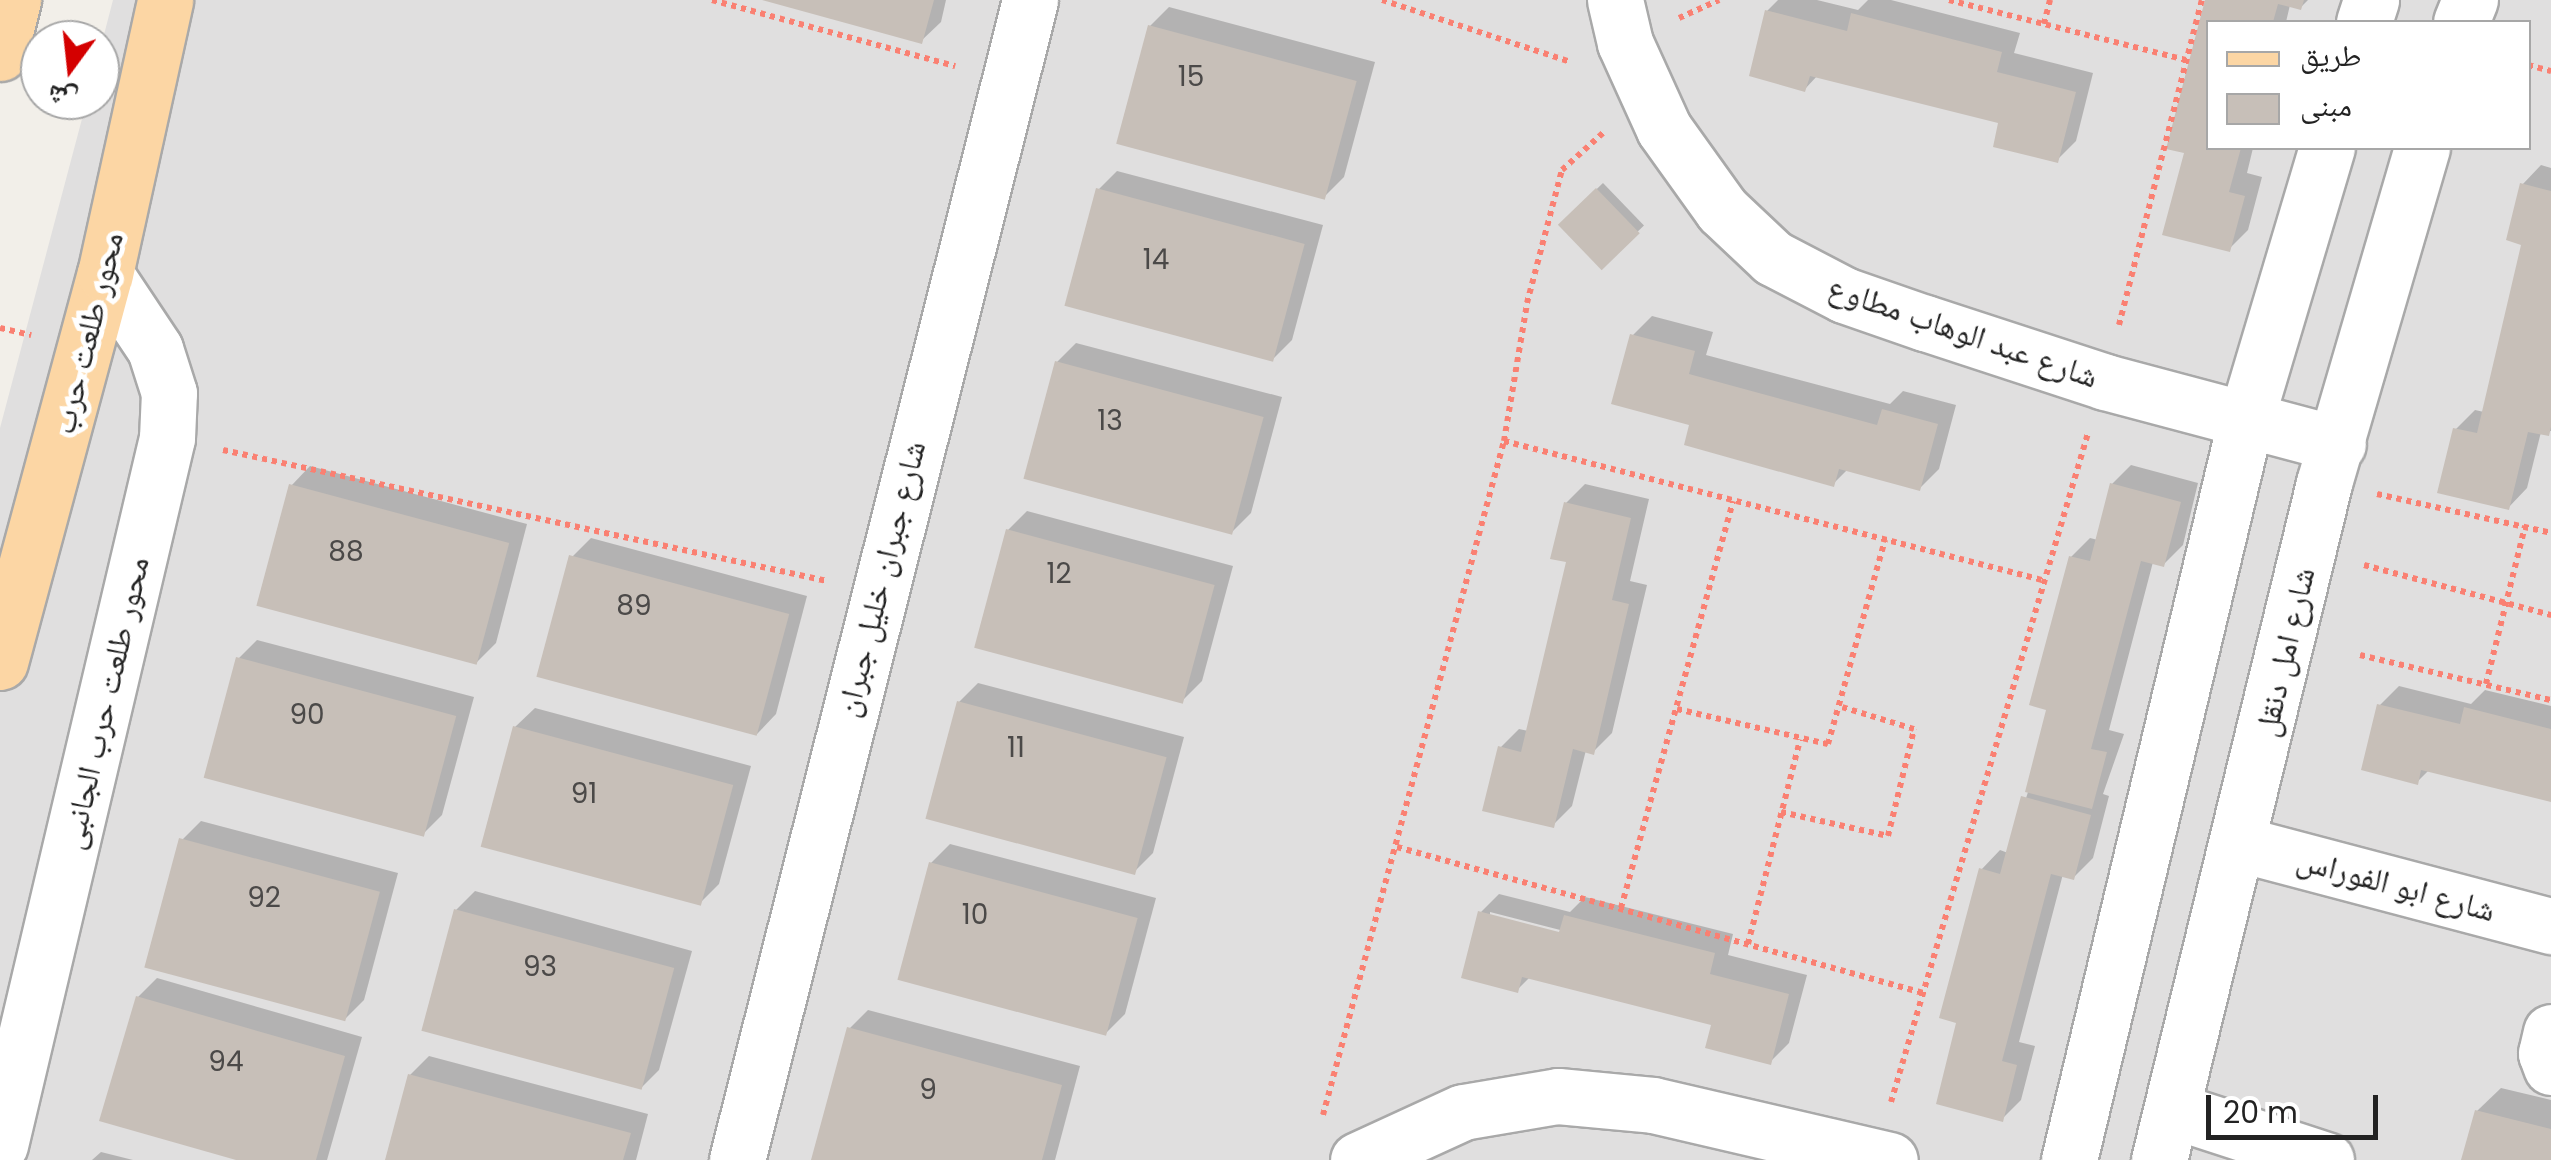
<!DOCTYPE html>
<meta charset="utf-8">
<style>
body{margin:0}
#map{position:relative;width:2551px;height:1160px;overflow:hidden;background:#f2efe9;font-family:Poppins,"Noto Naskh Arabic",sans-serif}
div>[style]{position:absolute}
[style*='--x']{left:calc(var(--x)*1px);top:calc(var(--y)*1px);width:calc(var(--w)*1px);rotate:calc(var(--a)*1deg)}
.residential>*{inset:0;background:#e0dfdf}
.shadow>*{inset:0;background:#0003;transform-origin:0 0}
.building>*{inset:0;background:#c7bfb8;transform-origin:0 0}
.path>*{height:6px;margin-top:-3px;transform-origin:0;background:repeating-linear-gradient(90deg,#fa8072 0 5px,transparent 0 10px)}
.roads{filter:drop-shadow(2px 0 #a9a9a9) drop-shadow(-2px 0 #a9a9a9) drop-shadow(0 2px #a9a9a9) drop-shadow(0 -2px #a9a9a9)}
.minor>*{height:55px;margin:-27.5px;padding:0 27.5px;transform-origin:27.5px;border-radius:27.5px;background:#fff}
.major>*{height:55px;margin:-27.5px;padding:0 27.5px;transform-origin:27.5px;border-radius:27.5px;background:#fcd6a4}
span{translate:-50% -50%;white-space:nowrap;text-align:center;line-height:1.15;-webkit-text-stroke:10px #fff;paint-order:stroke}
.number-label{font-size:28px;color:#4b4948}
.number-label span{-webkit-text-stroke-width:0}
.street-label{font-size:32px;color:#222}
.legend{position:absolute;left:2206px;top:20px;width:325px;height:130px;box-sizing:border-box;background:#fff;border:2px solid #a7a7a7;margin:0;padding:12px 18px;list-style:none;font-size:30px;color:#222}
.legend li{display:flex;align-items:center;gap:20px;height:50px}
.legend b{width:50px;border:2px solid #a7a7a7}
.north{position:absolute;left:20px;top:20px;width:100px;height:100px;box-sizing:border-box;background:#fff;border:2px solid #a7a7a7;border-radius:50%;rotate:195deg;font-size:28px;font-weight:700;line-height:40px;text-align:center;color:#222}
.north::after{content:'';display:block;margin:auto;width:35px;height:45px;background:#d40000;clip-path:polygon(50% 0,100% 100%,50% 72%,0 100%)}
.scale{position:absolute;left:2206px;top:1095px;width:172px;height:45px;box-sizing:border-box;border:5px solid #222;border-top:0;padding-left:12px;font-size:30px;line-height:35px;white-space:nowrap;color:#222;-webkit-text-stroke:8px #fff;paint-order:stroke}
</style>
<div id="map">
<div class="residential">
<div style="clip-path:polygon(evenodd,113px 0,2551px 0,2551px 1160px,0 1160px,0 428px,87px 100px,100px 100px,100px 50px,113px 0,2208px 22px,2528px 22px,2528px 148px,2208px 148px,2208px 22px)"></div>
</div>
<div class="shadow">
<div style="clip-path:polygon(767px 0,946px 0,941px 22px,921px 41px)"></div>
<div style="clip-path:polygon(1778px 0,1817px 0,1858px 10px,1868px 0,1891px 0,2020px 33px,2014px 53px,2093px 73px,2076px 141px,2057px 160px,2001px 121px,1818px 75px,1805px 89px,1767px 11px)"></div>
<div style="clip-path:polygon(2208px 0,2308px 0,2301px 7px,2290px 5px,2286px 22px,2208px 22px,2208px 148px,2253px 148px,2247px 173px,2262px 177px,2248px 230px,2229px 249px,2187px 151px)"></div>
<div style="clip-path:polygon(1169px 7px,1375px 62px,1344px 177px,1325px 196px,1150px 26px)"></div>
<div style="clip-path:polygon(2541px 165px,2551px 168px,2551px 431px,2541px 432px,2527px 488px,2508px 508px,2456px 429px,2475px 410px,2484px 412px,2524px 243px,2522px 185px)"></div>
<div style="clip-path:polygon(1117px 171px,1323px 225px,1292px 340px,1273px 359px,1098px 190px)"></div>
<div style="left:1603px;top:183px;width:59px;height:59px;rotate:46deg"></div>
<div style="clip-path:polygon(1652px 316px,1713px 332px,1706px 355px,1890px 404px,1903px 391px,1956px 405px,1939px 469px,1920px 488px,1848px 469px,1833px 484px,1692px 423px,1633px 335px)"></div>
<div style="clip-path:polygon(1076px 343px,1282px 397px,1251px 513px,1232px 532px,1057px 362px)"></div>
<div style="clip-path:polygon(2131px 465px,2198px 483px,2183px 545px,2164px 564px,2153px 562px,2109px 730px,2124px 734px,2103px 794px,2109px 796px,2093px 858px,2074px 877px,2063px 874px,2019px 1042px,2035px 1046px,2021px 1100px,2002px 1119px,1959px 1021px,1981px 870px,2000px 850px,2008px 853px,2028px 792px,2049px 708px,2071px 557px,2090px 538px,2098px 540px,2112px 484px)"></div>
<div style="clip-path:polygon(310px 466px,527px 524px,496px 643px,477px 662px,291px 486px)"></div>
<div style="clip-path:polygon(1585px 484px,1649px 499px,1630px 581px,1647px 585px,1612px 733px,1593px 752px,1586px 750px,1572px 806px,1553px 825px,1500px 748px,1519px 729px,1528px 731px,1569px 560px,1566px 503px)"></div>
<div style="clip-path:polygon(1027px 511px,1233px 566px,1202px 681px,1183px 700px,1008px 530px)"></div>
<div style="clip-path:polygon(591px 538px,807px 596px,776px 714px,757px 734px,572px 557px)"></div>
<div style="clip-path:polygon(257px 640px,474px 697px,442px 815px,423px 834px,238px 659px)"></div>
<div style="clip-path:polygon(978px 683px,1184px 737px,1153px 853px,1134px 872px,959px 702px)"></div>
<div style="clip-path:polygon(2399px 686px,2471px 704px,2485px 690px,2551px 706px,2551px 800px,2430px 769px,2417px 782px,2380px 705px)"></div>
<div style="clip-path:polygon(535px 708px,751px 766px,719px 884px,700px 903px,515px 727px)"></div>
<div style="clip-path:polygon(201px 821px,398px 873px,364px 1000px,345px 1019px,182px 840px)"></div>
<div style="clip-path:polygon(950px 844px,1156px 898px,1125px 1014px,1106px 1033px,931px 863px)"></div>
<div style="clip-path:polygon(475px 891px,692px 951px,659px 1070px,640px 1089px,456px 910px)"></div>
<div style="clip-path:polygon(evenodd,1499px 894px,1570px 912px,1585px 897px,1733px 934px,1728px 955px,1807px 975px,1789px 1043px,1770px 1062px,1714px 1023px,1530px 977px,1517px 990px,1480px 913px,1499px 894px,1490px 912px,1572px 933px,1571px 938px,1490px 917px,1490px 912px)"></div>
<div style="clip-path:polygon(157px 978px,362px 1037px,327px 1160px,245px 1160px,138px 997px)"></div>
<div style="clip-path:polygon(868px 1010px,1080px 1066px,1055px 1160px,814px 1160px,849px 1029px)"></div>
<div style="clip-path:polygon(429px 1056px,648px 1114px,636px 1160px,388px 1160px,410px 1075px)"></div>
<div style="clip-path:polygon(2501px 1088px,2551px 1100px,2551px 1160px,2464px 1160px,2477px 1111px)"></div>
<div style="clip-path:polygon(101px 1152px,133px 1160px,92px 1160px)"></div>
</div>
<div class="building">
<div style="clip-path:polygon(762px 0,934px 0,922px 44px)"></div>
<div style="clip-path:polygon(2205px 0,2304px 0,2301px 10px,2278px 4px,2273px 22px,2208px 22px,2208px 148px,2241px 148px,2229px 192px,2245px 196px,2230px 252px,2162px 235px,2184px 153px,2166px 149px)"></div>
<div style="clip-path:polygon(1765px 10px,1847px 31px,1851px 13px,2002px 52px,1997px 72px,2076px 92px,2058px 163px,1993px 147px,1998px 123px,1810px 76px,1805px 92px,1749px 76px)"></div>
<div style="left:1148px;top:25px;width:216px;height:123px;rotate:15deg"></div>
<div style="clip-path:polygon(2520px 183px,2551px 191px,2551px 427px,2549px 436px,2528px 432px,2509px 510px,2437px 493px,2453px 428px,2477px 433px,2521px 245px,2506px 240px)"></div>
<div style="left:1096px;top:188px;width:216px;height:122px;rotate:15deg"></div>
<div style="left:1596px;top:188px;width:63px;height:53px;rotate:46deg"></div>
<div style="clip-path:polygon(1630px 334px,1695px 351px,1689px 374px,1877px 425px,1882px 409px,1938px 424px,1920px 491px,1839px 469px,1834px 487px,1684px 445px,1689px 425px,1611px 404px)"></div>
<div style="left:1055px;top:361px;width:216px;height:122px;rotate:15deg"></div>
<div style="clip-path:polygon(2110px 483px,2181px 502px,2164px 567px,2141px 561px,2091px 749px,2107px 752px,2092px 809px,2025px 792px,2046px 710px,2029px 705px,2069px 556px,2090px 561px)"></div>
<div style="left:289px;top:484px;width:228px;height:126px;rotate:15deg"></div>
<div style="clip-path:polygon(1564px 502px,1631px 518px,1612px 600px,1629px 604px,1594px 755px,1573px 749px,1554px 828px,1482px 811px,1498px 746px,1521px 752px,1566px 562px,1550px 559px)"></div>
<div style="left:1006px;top:529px;width:216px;height:123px;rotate:15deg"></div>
<div style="left:569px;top:555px;width:228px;height:126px;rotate:15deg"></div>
<div style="left:236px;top:657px;width:228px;height:125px;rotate:15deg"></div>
<div style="left:957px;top:701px;width:217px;height:122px;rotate:15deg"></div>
<div style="clip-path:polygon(2377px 704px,2460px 724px,2464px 707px,2551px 729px,2551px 802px,2421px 770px,2418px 785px,2361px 770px)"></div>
<div style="left:513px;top:726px;width:228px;height:125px;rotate:15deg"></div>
<div style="clip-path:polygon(2021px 796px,2091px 815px,2074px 880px,2051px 874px,2002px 1061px,2017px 1065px,2003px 1122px,1936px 1104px,1956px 1023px,1939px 1018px,1979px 868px,2000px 874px)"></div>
<div style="left:179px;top:838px;width:208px;height:134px;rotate:15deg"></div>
<div style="left:929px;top:862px;width:216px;height:122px;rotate:15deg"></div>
<div style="left:454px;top:909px;width:228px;height:126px;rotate:15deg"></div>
<div style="clip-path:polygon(1478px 911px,1559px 932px,1564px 915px,1715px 953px,1710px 974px,1789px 994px,1771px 1065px,1705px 1048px,1711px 1025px,1522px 977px,1518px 993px,1461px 978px)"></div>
<div style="clip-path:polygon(136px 996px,345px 1056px,316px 1160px,236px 1160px,99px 1121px)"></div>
<div style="clip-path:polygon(847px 1027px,1062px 1085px,1042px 1160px,811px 1160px)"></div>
<div style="clip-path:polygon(408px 1074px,631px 1133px,623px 1160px,385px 1160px)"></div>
<div style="clip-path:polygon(2475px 1110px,2551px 1129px,2551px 1160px,2461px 1160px)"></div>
</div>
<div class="path">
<div style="--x:712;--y:0;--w:252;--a:15.2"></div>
<div style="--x:1382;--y:0;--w:199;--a:18.2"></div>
<div style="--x:1949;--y:0;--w:244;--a:14.2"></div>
<div style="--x:1679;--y:18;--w:44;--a:-24.2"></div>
<div style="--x:2044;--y:24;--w:25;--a:-76"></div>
<div style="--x:2528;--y:65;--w:24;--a:15"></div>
<div style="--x:45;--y:100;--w:39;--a:13"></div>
<div style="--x:2119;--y:325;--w:335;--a:-75.7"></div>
<div style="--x:0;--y:328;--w:32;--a:13"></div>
<div style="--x:1504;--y:441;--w:556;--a:14.49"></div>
<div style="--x:223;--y:450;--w:618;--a:12.24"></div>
<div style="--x:2377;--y:494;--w:178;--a:12.6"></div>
<div style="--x:2364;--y:565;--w:194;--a:15"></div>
<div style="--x:2360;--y:655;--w:196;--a:13.3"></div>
<div style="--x:2486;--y:684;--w:163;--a:-76.1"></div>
<div style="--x:1677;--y:709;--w:155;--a:13.1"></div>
<div style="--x:1828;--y:744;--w:212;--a:-74.4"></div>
<div style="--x:1781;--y:812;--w:110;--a:12.6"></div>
<div style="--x:1888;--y:836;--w:110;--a:-76.3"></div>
<div style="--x:1914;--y:729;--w:75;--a:-163"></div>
<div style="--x:1397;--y:847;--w:546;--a:15.51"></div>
<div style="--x:1621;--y:908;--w:422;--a:-74.6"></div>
<div style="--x:1748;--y:944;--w:211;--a:-75.7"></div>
<div style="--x:1891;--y:1102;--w:697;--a:-73.59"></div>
<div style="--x:1323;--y:1115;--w:698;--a:-74.97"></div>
<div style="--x:1504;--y:441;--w:140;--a:-80.5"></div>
<div style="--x:1527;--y:303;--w:138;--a:-75.3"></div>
<div style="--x:1562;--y:170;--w:57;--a:-42.1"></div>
</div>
<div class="roads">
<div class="minor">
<div style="--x:1615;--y:0;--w:44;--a:76.9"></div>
<div style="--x:1625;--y:43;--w:94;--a:65.6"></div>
<div style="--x:1664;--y:129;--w:100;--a:54.4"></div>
<div style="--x:1722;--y:210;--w:70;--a:43.3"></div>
<div style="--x:1773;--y:258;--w:80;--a:27.5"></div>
<div style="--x:1844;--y:295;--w:86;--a:19.1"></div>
<div style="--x:1925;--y:323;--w:189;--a:18.1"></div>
<div style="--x:2105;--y:382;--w:241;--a:14.9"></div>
<div style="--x:2364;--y:22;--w:23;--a:-72"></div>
<div style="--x:2461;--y:22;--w:24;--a:-68"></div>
<div style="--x:2240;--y:844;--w:322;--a:14.8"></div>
<div style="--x:2551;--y:1032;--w:22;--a:103"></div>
<div style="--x:2546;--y:1053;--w:15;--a:70"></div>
<div style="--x:2172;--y:1110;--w:162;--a:18"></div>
<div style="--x:0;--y:1145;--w:726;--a:-76.71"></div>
<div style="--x:167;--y:438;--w:45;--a:-87.5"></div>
<div style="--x:169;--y:393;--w:46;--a:-107.7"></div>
<div style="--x:155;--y:349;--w:90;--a:-123.7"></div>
<div style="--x:737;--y:1160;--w:1196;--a:-75.82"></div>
<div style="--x:1358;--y:1160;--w:115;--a:-24.6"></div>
<div style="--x:1463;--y:1112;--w:96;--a:-9.6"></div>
<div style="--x:1558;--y:1096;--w:95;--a:5.4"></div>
<div style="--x:1653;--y:1105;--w:243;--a:13.1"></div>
<div style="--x:2069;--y:1160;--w:762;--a:-76.57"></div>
<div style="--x:2246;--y:419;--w:283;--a:-73.4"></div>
<div style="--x:2159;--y:1160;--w:697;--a:-76.3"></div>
<div style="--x:2324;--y:483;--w:349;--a:-73.7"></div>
</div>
<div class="major">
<div style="--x:0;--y:53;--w:55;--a:-76.2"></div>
<div style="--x:0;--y:662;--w:402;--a:-74.9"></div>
<div style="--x:105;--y:274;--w:280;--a:-77.6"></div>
</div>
</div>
<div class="number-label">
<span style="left:1191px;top:77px">15</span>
<span style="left:1156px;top:260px">14</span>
<span style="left:1110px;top:421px">13</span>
<span style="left:346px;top:552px">88</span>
<span style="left:1059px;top:574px">12</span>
<span style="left:634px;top:606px">89</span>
<span style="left:307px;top:715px">90</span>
<span style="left:1016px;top:748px">11</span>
<span style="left:584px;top:794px">91</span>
<span style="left:264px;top:898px">92</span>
<span style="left:975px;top:915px">10</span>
<span style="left:540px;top:967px">93</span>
<span style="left:226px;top:1062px">94</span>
<span style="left:928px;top:1090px">9</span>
</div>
<div class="street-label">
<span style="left:1963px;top:332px;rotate:19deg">شارع عبد الوهاب مطاوع</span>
<span style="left:88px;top:333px;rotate:-76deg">محور طلعت حرب</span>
<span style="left:881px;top:579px;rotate:-76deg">شارع جبران خليل جبران</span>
<span style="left:2285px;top:652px;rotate:-77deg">شارع امل دنقل</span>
<span style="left:105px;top:703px;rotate:-77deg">محور طلعت حرب الجانبى</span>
<span style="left:2396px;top:885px;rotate:15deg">شارع ابو الفوراس</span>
</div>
<ul class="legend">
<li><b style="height:12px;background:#fcd6a4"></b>طريق</li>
<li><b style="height:28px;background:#c7bfb8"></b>مبنى</li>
</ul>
<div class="north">ش</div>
<div class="scale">20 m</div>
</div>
